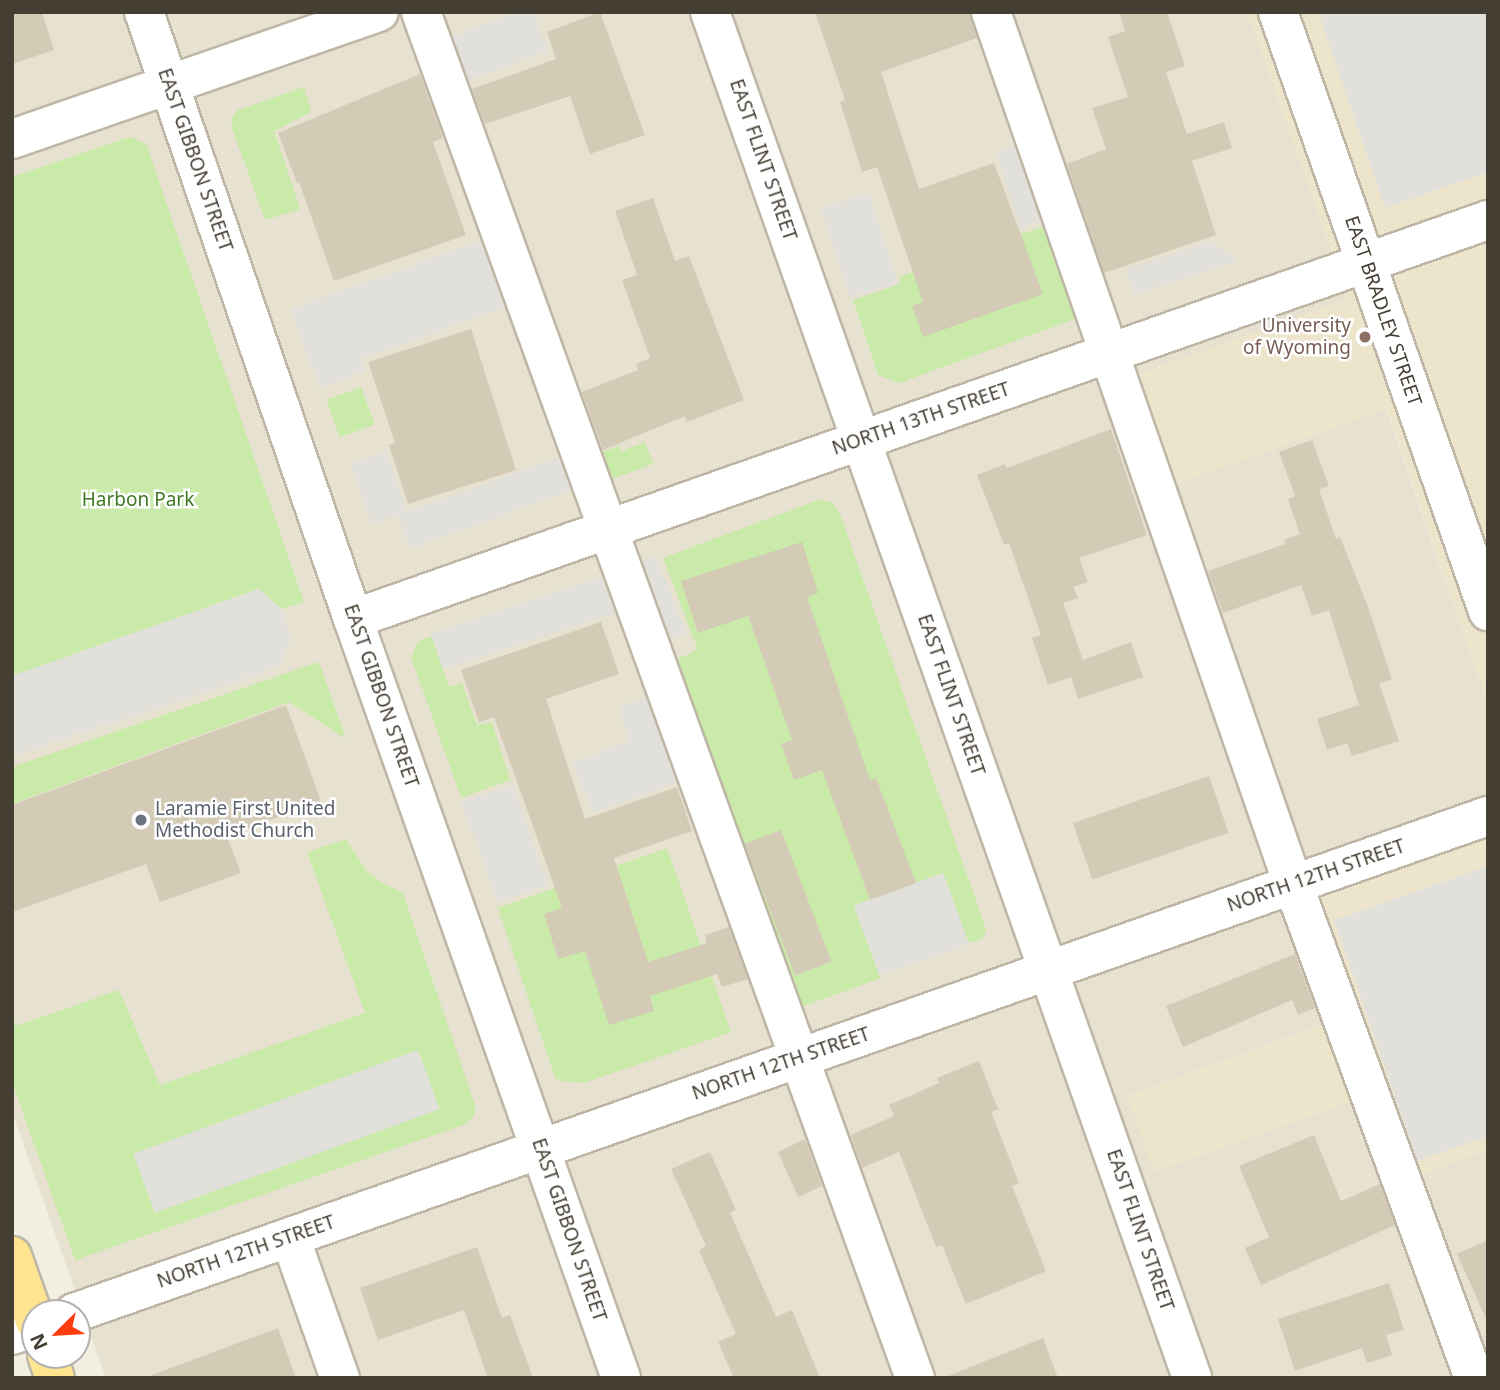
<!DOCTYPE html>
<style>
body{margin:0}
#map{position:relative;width:1500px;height:1390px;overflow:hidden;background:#f2eee2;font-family:"Noto Sans",sans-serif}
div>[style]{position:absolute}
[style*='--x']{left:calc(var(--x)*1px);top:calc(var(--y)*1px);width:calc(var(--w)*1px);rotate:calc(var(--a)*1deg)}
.residential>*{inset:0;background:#e7e1d0}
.education>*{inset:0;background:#ede5cb}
.green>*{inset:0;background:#c9eaa8;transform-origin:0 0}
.parking>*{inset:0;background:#e2e0db;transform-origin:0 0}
.building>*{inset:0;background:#d4cbb7;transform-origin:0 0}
.roads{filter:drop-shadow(2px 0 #beb7a5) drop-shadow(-2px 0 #beb7a5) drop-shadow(0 2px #beb7a5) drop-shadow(0 -2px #beb7a5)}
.minor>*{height:38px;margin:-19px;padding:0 19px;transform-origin:19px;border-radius:19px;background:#fff}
.major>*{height:38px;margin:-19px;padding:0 19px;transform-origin:19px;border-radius:19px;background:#ffe58f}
.dots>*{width:19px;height:19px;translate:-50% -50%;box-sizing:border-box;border:4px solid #fff;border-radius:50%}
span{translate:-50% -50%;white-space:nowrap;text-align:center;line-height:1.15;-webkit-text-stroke:5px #fff;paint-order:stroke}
.street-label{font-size:19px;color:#443e33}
.education-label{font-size:19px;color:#785e54}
.right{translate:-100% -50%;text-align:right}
.park-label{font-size:19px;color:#3f7923}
.worship-label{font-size:19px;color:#5b616d}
.left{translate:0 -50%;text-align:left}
.frame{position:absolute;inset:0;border:14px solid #443e33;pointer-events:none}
.north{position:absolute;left:21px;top:1299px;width:70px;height:70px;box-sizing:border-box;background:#fff;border:2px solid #b4b2ad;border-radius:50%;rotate:246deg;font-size:19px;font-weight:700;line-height:28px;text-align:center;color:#443e33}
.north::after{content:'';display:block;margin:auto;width:24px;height:32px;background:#ff3d0d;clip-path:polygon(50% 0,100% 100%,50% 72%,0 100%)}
</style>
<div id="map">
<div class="residential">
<div style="clip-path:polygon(12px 12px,1249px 12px,1348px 300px,1136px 375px,1175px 483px,1386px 409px,1488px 705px,1488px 837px,1295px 908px,1338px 1019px,1127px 1096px,1365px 1096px,1400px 1182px,1488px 1150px,1488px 1378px,106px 1378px,12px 1112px)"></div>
</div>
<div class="education">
<div style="clip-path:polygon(1247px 12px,1488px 12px,1488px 705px,1387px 409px,1175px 484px,1136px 375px,1348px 299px)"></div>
<div style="clip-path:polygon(1488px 837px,1488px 1150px,1400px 1183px,1365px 1097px,1154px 1172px,1127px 1096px,1337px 1020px,1295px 908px)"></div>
</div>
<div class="green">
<div style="clip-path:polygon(304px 87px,311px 112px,274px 131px,300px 209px,265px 220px,231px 125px,233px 116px,238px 110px)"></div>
<div style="clip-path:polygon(130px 137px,146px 144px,304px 602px,281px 609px,259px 589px,12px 676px,12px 177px)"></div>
<div style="clip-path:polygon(1053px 223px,1083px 316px,899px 383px,878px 375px,853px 300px,900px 284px,899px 277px)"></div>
<div style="left:361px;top:387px;width:40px;height:37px;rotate:70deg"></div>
<div style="clip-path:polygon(645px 442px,653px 464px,601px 483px,592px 456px,619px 446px,622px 451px)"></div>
<div style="clip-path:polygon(821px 499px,833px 503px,840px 514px,986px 929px,983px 938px,969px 943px,943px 873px,854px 906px,881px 978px,796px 1009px,667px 663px,698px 650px,663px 558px)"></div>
<div style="clip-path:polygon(432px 636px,449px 687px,462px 683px,477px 725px,492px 722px,510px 780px,461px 798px,411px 657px,418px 641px)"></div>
<div style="clip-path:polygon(319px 662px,346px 739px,289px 702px,12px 804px,12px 767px)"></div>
<div style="clip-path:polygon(346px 839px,366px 870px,379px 881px,403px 893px,473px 1100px,476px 1109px,472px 1119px,463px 1125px,75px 1260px,12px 1082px,12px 1016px,16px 1026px,119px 990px,160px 1085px,365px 1013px,307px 852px)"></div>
<div style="clip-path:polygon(667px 848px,731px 1032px,584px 1083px,561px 1081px,555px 1078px,498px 908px)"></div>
</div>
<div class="parking">
<div style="clip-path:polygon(517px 12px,534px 12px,548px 51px,469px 80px,453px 36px)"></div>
<div style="clip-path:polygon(1318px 12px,1488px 12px,1488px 172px,1385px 208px)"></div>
<div style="left:1029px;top:142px;width:79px;height:35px;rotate:72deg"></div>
<div style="left:869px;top:193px;width:94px;height:50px;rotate:72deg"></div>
<div style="clip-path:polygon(488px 238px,513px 304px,362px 359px,366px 371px,319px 388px,291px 309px)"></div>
<div style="clip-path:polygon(1210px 242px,1239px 260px,1134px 294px,1126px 270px)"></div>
<div style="clip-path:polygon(386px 452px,407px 512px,562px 456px,574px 489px,410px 549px,398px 515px,372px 524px,351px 464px)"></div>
<div style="left:655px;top:555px;width:84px;height:29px;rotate:68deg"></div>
<div style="left:603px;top:577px;width:38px;height:181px;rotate:72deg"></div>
<div style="clip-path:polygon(259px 589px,281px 609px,291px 639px,279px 667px,12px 756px,12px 676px)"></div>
<div style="clip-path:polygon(651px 696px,682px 780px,592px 813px,573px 762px,630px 741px,618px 707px)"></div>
<div style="left:512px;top:784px;width:107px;height:54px;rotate:70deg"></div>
<div style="clip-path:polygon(1488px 866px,1488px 1136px,1417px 1161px,1334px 920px)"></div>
<div style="left:943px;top:873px;width:75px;height:95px;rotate:70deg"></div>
<div style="left:418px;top:1050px;width:63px;height:303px;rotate:70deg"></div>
</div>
<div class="building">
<div style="clip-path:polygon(12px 12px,42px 12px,54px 50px,12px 64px)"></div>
<div style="clip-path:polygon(600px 12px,645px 135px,590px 154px,570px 96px,485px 124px,472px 89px,556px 59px,547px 32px)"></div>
<div style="clip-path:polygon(815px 12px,970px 12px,977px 38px,881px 72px,919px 189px,994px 163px,1043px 294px,923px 337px,912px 306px,923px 302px,877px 167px,862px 172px,840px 102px,845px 100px)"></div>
<div style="clip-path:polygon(1119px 12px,1167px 12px,1185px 66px,1166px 72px,1187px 134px,1224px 122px,1232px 148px,1192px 161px,1216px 235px,1104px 273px,1067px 164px,1106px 149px,1092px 108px,1128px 97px,1108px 37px,1125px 31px)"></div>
<div style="clip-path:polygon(420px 74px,443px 138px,433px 142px,466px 235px,334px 281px,299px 182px,297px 183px,278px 133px)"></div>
<div style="clip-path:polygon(653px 198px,675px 261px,689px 256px,744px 400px,687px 422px,685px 416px,603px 450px,582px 392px,638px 370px,636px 364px,650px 358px,622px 280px,637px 275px,615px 211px)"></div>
<div style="clip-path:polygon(471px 329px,516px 470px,408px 504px,389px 445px,395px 443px,368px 362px)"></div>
<div style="clip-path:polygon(1111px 429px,1147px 535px,1079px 558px,1088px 582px,1073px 587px,1078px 598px,1063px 603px,1083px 660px,1131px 642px,1143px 677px,1078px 699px,1071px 677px,1048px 685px,1032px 638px,1041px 635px,1009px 543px,1004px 545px,977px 475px,1005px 464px,1007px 468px)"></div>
<div style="clip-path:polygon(1312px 440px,1329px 486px,1319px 489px,1336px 539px,1340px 537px,1368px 607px,1392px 679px,1379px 683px,1399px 741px,1352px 756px,1347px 743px,1327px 750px,1317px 719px,1359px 705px,1329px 610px,1312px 616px,1301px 585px,1223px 613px,1208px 571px,1285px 544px,1284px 540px,1300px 534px,1288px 499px,1295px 496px,1279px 452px)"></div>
<div style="clip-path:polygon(802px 542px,818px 593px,807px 597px,870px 780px,876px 778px,916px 883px,870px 900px,822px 770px,794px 780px,781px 744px,792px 740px,748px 616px,698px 633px,681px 581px)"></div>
<div style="clip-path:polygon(601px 622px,619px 674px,546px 699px,585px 819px,677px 787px,692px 831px,614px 858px,648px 962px,707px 943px,705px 935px,729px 927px,748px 979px,722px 987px,717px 974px,650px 996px,654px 1011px,609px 1025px,585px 951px,558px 959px,544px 914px,562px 908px,494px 717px,479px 722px,461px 670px)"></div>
<div style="clip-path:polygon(286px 705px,321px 801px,227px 836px,241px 873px,160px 902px,146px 864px,12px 912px,12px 805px)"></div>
<div style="left:1209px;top:776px;width:60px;height:144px;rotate:71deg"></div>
<div style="left:781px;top:830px;width:141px;height:39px;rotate:69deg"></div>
<div style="clip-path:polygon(1295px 954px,1315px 1008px,1298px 1015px,1292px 1000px,1183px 1047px,1166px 1006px)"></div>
<div style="clip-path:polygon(979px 1061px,998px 1109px,991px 1112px,1019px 1183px,1012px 1186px,1046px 1271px,966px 1304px,942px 1245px,936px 1247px,899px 1152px,862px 1168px,851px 1135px,894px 1116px,889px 1105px,939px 1083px,937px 1078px)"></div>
<div style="clip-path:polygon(1314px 1135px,1341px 1201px,1380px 1184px,1395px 1225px,1261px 1285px,1245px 1248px,1269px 1237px,1239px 1166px)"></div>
<div style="clip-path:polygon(805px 1139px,822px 1186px,798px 1197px,778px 1152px)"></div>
<div style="clip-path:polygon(710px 1152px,736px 1210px,730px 1213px,776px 1317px,792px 1310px,820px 1378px,734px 1378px,718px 1342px,736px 1334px,699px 1250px,706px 1246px,671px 1169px)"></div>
<div style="clip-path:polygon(1488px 1240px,1488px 1323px,1457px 1254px)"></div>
<div style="clip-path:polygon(477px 1247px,502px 1318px,510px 1315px,533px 1378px,488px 1378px,464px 1310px,378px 1340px,360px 1288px)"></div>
<div style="clip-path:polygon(1389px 1283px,1404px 1330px,1386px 1335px,1392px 1355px,1367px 1363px,1362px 1348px,1295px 1371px,1278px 1319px)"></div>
<div style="clip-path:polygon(278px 1328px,296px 1378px,152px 1378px,152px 1375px)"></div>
<div style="clip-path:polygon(1043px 1338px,1058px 1378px,948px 1378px,948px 1376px)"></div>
</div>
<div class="roads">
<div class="minor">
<div style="--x:144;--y:12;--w:642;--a:71"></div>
<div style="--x:353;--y:619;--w:805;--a:70.55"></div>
<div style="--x:421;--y:12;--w:1453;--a:70.12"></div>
<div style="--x:710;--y:12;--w:1449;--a:70.56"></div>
<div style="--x:991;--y:12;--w:923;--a:70.9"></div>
<div style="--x:1293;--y:884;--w:526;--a:69.88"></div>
<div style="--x:1278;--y:12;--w:635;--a:70.68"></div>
<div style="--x:12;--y:139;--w:388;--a:-19.1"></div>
<div style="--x:353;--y:619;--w:1203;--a:-19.37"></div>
<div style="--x:290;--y:1237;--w:150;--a:70.5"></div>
<div style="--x:74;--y:1313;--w:1499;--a:-19.37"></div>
<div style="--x:12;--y:1335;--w:24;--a:-19"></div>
</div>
<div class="major">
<div style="--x:12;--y:1256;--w:69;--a:70.5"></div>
<div style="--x:47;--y:1355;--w:24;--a:71"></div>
</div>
</div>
<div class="dots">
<div style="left:1365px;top:337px;background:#8d6e63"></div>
<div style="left:141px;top:820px;background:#6b7280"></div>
</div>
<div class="street-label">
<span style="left:195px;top:160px;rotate:71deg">EAST GIBBON STREET</span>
<span style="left:763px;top:160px;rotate:71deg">EAST FLINT STREET</span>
<span style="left:1383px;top:311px;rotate:71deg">EAST BRADLEY STREET</span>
<span style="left:921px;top:419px;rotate:-19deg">NORTH 13TH STREET</span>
<span style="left:951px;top:695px;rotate:71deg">EAST FLINT STREET</span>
<span style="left:381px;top:696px;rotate:71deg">EAST GIBBON STREET</span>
<span style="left:1316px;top:876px;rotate:-19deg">NORTH 12TH STREET</span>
<span style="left:781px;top:1064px;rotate:-19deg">NORTH 12TH STREET</span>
<span style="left:569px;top:1230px;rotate:71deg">EAST GIBBON STREET</span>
<span style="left:1140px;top:1230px;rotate:71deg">EAST FLINT STREET</span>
<span style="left:246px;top:1252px;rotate:-19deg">NORTH 12TH STREET</span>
</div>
<div class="education-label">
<span class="right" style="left:1351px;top:337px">University<br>of Wyoming</span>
</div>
<div class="park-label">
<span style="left:138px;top:500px">Harbon Park</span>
</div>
<div class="worship-label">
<span class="left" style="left:155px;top:820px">Laramie First United<br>Methodist Church</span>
</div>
<div class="frame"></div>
<div class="north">N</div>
</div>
